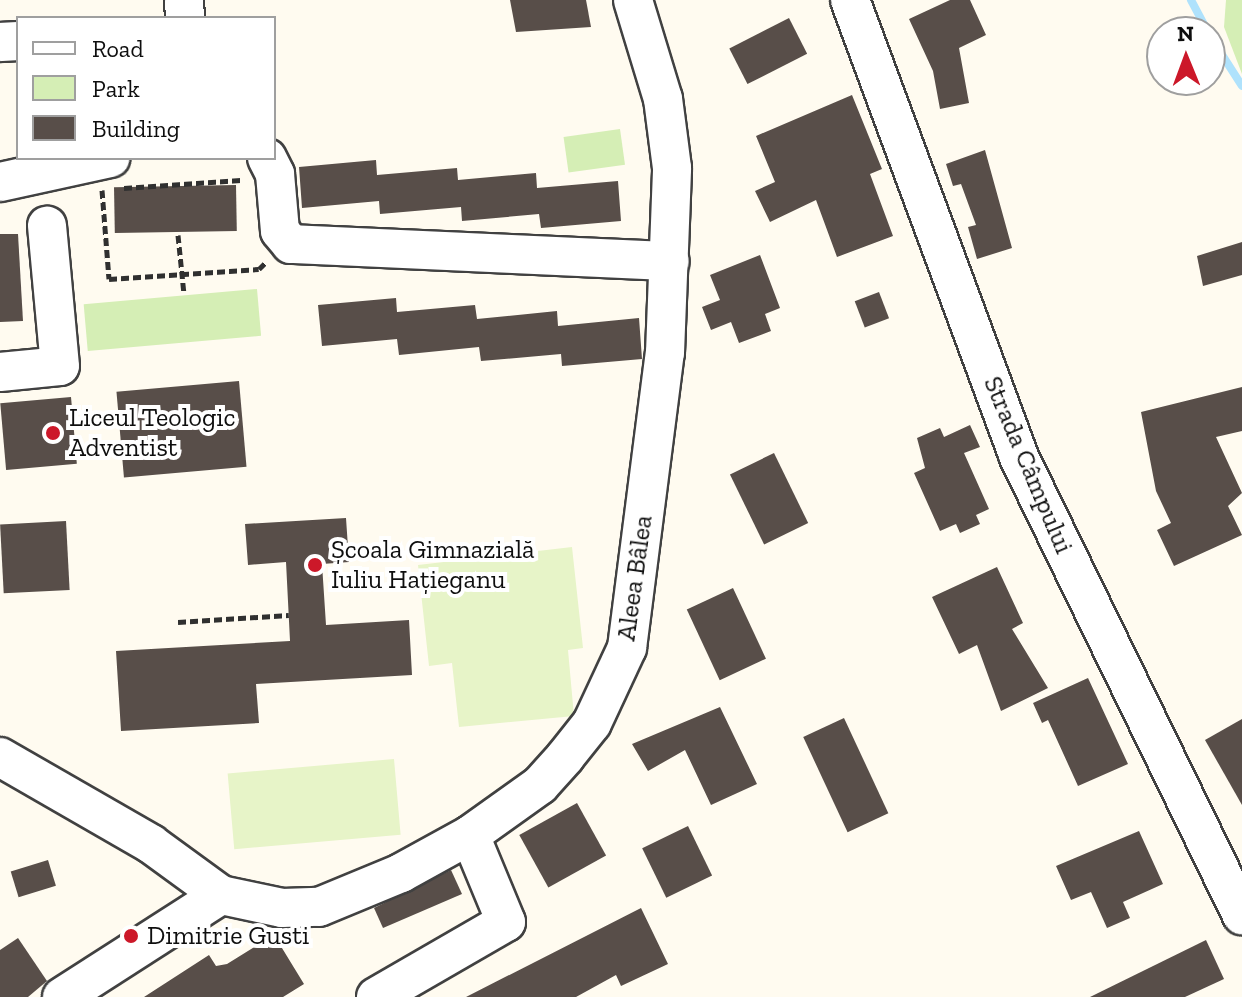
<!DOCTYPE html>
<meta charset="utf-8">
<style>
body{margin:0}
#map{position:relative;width:1242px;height:997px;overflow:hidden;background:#fffbf0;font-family:"Zilla Slab",serif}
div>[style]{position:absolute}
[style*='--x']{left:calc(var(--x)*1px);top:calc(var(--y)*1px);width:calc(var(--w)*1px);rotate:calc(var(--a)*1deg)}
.green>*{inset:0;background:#d5eeb5;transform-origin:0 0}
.pitch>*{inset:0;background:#e7f4c8;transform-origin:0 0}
.stream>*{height:8px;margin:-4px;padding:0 4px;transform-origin:4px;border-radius:4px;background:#afe2fc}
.building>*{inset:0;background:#584e49;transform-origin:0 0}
.path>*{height:5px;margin-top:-2.5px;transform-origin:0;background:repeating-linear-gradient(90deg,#303030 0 8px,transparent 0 12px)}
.roads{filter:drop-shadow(2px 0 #414141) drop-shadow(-2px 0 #414141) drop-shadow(0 2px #414141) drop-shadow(0 -2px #414141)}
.minor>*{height:38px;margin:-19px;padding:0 19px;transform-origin:19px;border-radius:19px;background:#fff}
.dots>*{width:22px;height:22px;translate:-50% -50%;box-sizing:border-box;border:4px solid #fff;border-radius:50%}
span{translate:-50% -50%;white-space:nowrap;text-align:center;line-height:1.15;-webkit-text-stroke:8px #fff;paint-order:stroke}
.poi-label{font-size:26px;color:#0e0e0e}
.left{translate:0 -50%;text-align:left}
.street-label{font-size:26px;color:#0e0e0e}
.legend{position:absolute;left:16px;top:16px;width:260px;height:144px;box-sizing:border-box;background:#fff;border:2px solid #9f9f9f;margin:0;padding:10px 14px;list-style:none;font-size:24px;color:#0e0e0e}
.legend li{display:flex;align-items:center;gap:16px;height:40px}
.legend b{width:40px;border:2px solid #9f9f9f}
.north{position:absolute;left:1146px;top:16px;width:80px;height:80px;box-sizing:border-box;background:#fff;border:2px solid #9f9f9f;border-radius:50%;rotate:359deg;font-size:22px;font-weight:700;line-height:32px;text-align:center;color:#0e0e0e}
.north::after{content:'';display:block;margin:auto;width:28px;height:36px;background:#cc1829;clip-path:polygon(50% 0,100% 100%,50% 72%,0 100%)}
</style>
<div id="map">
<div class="green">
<div style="clip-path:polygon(1226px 0,1242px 0,1242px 74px,1224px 27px)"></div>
<div style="left:620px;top:129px;width:36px;height:57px;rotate:82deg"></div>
<div style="left:257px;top:289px;width:47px;height:174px;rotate:85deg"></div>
</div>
<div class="pitch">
<div style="clip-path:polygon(572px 547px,583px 648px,568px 650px,574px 716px,459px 727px,452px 663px,429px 666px,418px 565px)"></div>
<div style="left:394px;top:759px;width:76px;height:167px;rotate:85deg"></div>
</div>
<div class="stream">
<div style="--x:1191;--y:0;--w:36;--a:62"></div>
<div style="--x:1210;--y:36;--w:59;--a:57.4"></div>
</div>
<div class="building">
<div style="clip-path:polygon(510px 0,586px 0,591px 27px,516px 32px)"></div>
<div style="clip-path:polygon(950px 0,970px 0,986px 35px,959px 48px,969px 103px,940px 109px,933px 71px,909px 19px)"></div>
<div style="left:789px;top:18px;width:40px;height:67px;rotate:63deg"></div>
<div style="clip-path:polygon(852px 95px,882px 169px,870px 174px,893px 236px,837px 257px,816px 200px,770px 222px,755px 191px,775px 182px,756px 136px)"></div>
<div style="clip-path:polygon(985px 150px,1012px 248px,977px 259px,968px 227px,976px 225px,961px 184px,953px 186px,946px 164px)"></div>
<div style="clip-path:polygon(376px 160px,377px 175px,457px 168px,458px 180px,536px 173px,537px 188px,618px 181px,621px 221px,541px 228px,539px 214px,462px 221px,461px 207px,380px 214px,379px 201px,302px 208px,299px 167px)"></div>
<div style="left:236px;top:185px;width:46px;height:122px;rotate:89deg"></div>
<div style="clip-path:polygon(0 234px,18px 234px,23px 321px,0 322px)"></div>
<div style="clip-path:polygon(1242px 242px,1242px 275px,1203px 286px,1197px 256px)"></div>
<div style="clip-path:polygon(760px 255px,780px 308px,765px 314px,771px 331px,739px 343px,731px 322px,711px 330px,702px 307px,720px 300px,710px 275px)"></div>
<div style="left:879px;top:292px;width:28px;height:26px;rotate:69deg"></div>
<div style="clip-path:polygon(396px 298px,397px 312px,475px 305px,477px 319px,557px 311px,558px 326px,639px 318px,642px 359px,562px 366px,561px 354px,481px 361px,479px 347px,399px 355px,397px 339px,322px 346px,318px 305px)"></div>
<div style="left:239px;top:381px;width:86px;height:123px;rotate:85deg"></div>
<div style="clip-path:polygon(1242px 387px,1242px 431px,1216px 437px,1242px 493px,1228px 506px,1242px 535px,1174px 566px,1157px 530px,1171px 523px,1156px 491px,1141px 412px)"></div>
<div style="left:71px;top:397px;width:67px;height:71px;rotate:85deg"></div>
<div style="clip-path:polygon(970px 425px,980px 447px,964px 453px,989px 509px,976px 515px,980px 524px,960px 533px,956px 524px,940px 531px,914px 473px,925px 468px,917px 438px,940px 428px,944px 437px)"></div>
<div style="left:774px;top:453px;width:78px;height:49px;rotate:64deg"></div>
<div style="clip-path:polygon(346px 518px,349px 562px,322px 564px,326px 625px,409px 620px,412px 675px,256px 684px,259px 723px,121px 731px,116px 651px,290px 641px,286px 562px,248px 565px,245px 524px)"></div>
<div style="left:66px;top:521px;width:69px;height:66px;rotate:87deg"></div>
<div style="clip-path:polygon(997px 567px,1023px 623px,1012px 629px,1048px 688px,1001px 711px,977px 645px,959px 654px,932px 597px)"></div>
<div style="left:733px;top:588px;width:78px;height:51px;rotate:65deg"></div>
<div style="clip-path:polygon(1088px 678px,1128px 764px,1078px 786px,1048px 720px,1042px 723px,1033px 703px)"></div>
<div style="clip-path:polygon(720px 707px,757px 784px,711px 805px,685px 750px,648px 771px,632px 744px)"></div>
<div style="left:844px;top:718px;width:105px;height:45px;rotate:65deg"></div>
<div style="clip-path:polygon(1242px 719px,1242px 805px,1205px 740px)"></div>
<div style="left:577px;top:803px;width:60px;height:66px;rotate:61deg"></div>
<div style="left:688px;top:826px;width:55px;height:51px;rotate:64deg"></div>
<div style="clip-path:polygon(1139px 831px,1163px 884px,1123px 902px,1130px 918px,1107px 928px,1091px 892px,1071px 900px,1056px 866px)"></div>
<div style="left:48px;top:860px;width:27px;height:39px;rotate:73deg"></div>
<div style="clip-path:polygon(451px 870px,462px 894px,383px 928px,374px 908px)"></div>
<div style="clip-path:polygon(641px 908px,668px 964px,621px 986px,616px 975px,576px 997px,466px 997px)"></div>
<div style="clip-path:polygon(274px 935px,304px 984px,283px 997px,144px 997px,209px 955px,216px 966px,227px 964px)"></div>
<div style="clip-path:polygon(18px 938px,47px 981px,28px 997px,0 997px,0 950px)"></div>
<div style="clip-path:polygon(1206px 940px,1224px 979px,1185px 997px,1090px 997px)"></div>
</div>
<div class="path">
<div style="--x:124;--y:188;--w:117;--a:-3.9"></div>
<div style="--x:102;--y:190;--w:89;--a:85.5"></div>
<div style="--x:109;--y:279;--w:150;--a:-3.8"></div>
<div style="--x:259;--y:269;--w:10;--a:-45"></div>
<div style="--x:178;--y:235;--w:59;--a:84.2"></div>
<div style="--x:178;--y:622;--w:111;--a:-3.6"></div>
</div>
<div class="roads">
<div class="minor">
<div style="--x:184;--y:0;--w:18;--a:87"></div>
<div style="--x:850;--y:0;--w:485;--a:69.7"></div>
<div style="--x:1018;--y:455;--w:512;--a:64.04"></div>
<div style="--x:0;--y:42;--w:18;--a:-3"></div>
<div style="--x:267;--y:158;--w:18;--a:63"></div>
<div style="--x:275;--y:174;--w:57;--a:85"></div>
<div style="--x:280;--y:231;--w:17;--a:50"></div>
<div style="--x:291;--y:244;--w:379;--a:2.6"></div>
<div style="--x:0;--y:182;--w:113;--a:-12.3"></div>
<div style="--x:0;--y:372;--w:60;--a:-5.7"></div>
<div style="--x:60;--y:366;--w:141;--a:-95.3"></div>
<div style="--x:0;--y:757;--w:174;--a:29.9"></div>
<div style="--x:151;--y:844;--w:87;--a:36.1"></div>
<div style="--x:221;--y:895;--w:62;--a:12"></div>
<div style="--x:282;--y:908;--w:37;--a:-2"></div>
<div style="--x:319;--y:907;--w:89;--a:-22.5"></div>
<div style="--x:401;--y:873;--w:79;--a:-28.8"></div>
<div style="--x:470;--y:835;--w:86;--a:-35.5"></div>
<div style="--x:540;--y:785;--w:38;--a:-48"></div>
<div style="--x:565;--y:757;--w:43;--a:-51.5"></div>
<div style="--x:592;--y:723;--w:83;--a:-65"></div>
<div style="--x:627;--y:648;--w:297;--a:-82.7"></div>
<div style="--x:665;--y:353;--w:185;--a:-87.8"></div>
<div style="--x:672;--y:168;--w:70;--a:-97.4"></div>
<div style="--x:663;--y:99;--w:103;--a:-106.9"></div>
<div style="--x:62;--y:997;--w:189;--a:-32.7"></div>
<div style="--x:376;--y:997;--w:150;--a:-30"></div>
<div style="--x:506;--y:922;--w:94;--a:-112.5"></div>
</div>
</div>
<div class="dots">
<div style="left:53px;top:433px;background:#cc1829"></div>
<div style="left:315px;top:565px;background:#cc1829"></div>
<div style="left:131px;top:936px;background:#cc1829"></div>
</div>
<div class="poi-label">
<span class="left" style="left:69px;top:433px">Liceul Teologic<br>Adventist</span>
<span class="left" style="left:331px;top:565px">Școala Gimnazială<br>Iuliu Hațieganu</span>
<span class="left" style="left:147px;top:936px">Dimitrie Gusti</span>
</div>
<div class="street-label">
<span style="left:1028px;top:465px;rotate:67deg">Strada Câmpului</span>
<span style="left:635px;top:578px;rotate:-82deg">Aleea Bâlea</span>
</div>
<ul class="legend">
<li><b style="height:10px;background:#fff"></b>Road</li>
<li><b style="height:22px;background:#d5eeb5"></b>Park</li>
<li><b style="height:22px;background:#584e49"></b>Building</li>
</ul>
<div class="north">N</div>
</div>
